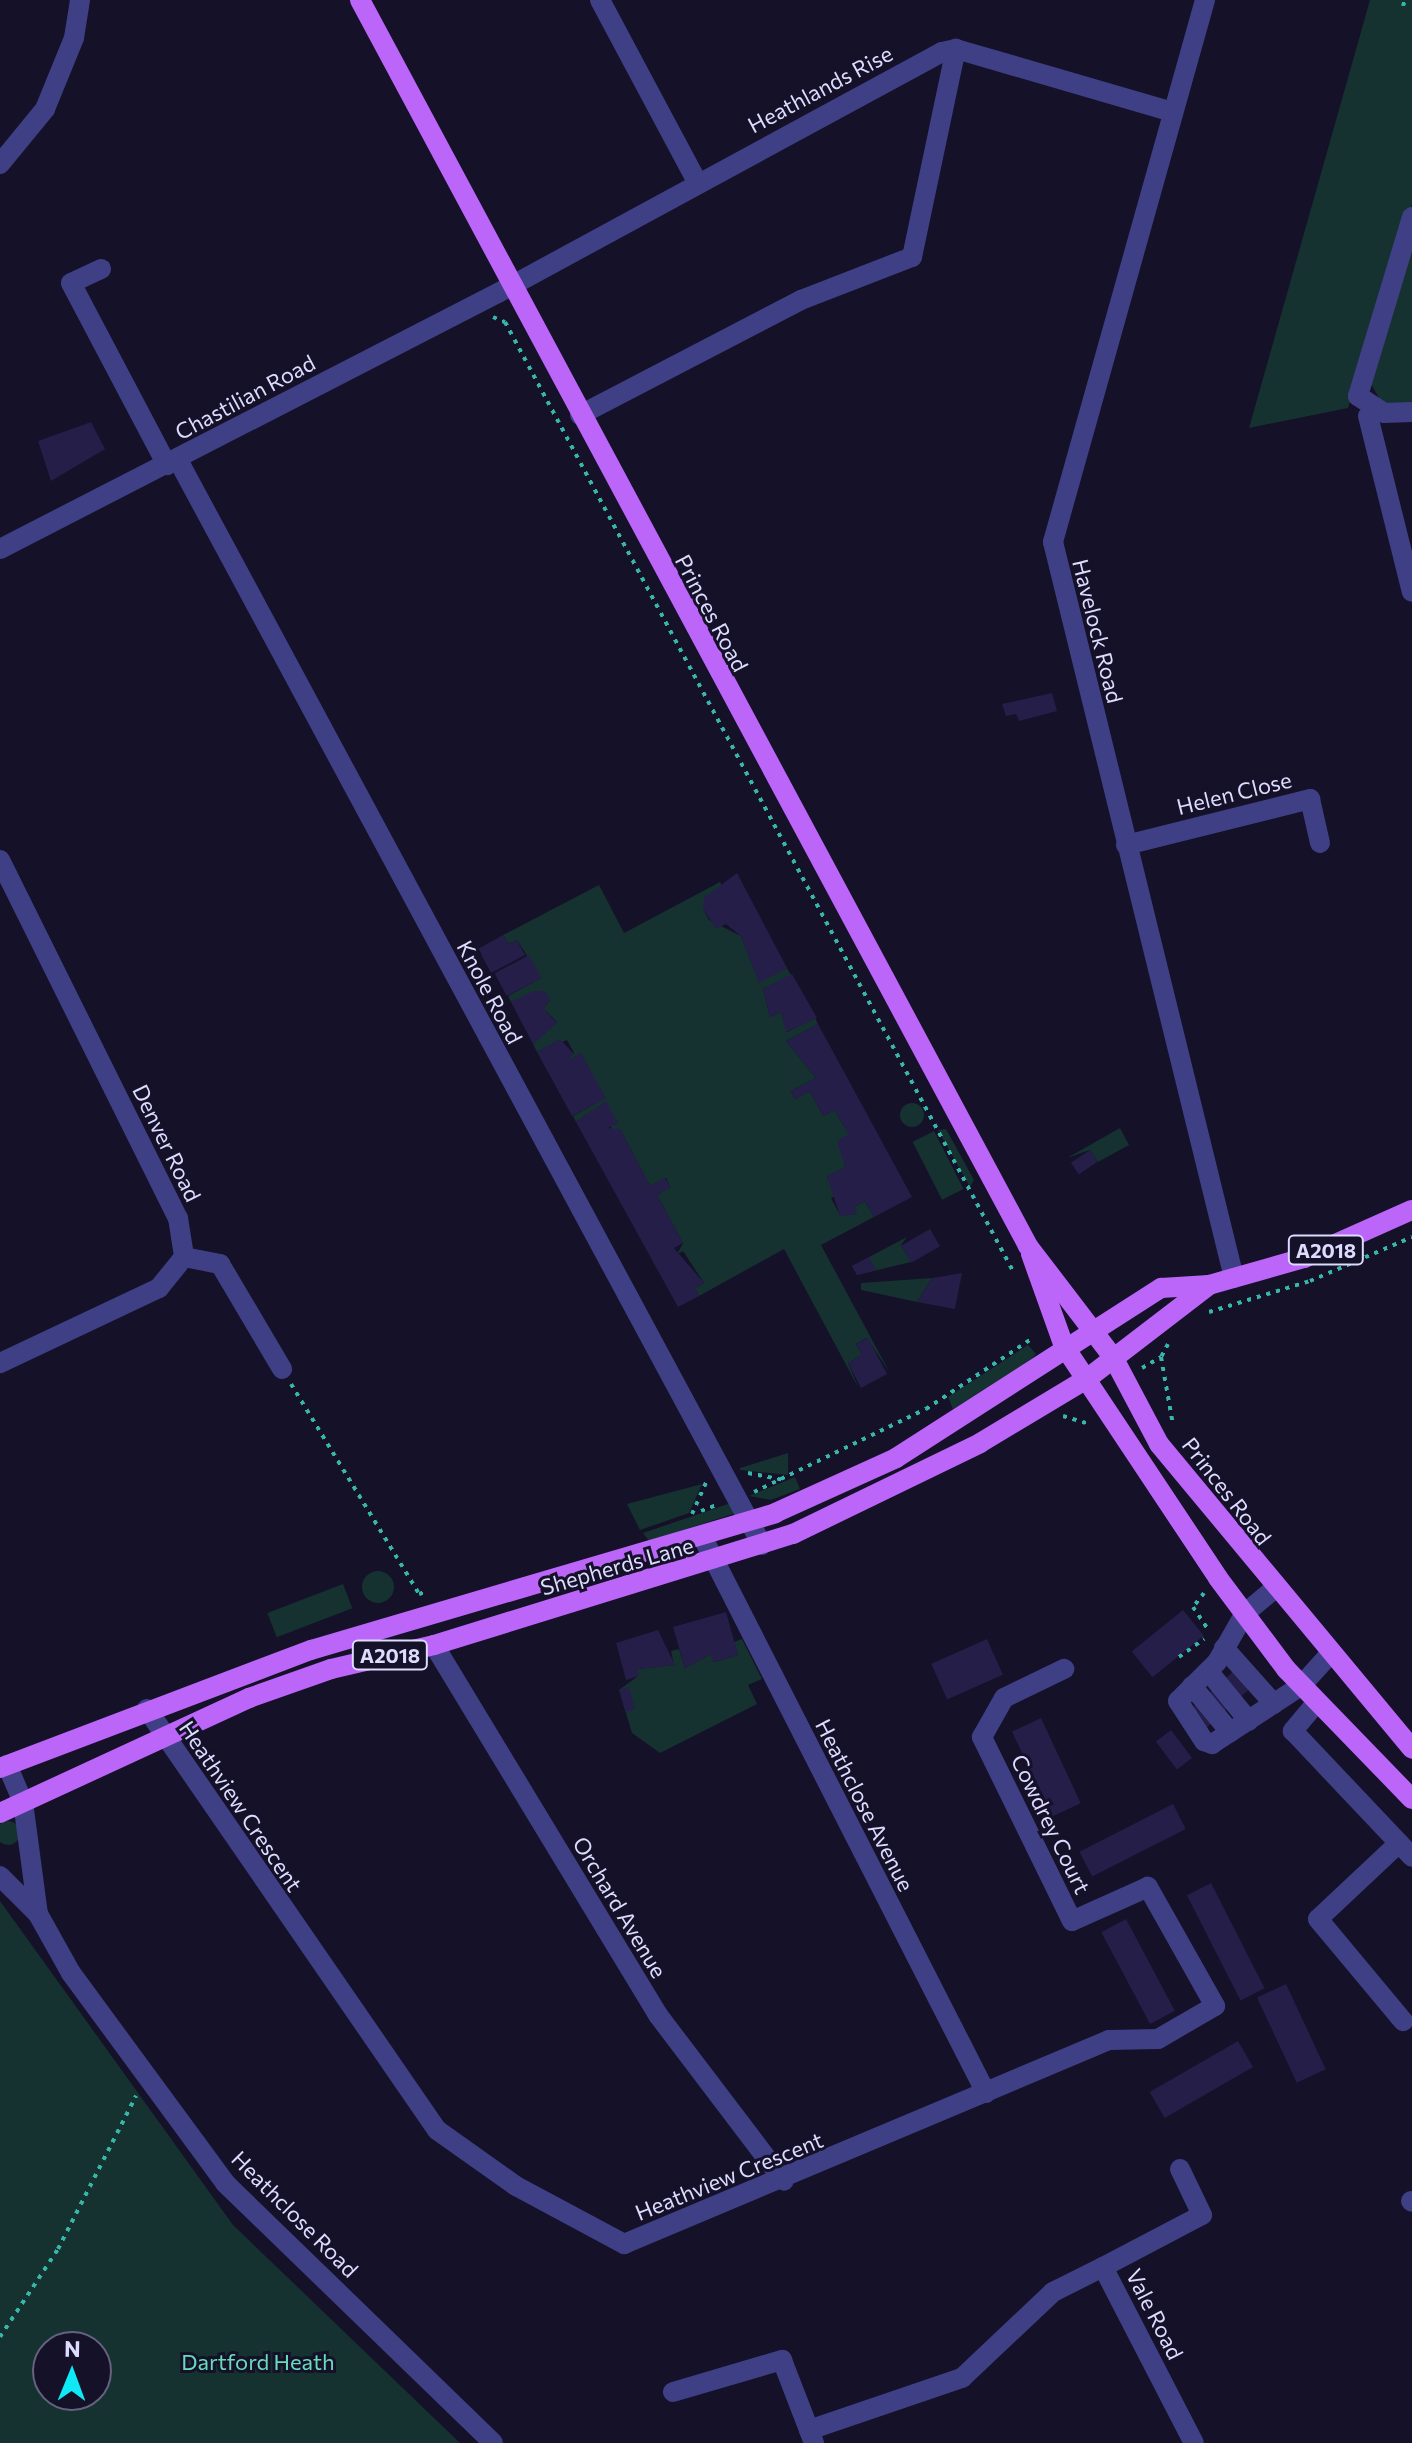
<!DOCTYPE html>
<style>
body{margin:0}
#map{position:relative;width:1412px;height:2443px;overflow:hidden;background:#141129;font-family:Commissioner,sans-serif}
div>[style]{position:absolute}
[style*='--x']{left:calc(var(--x)*1px);top:calc(var(--y)*1px);width:calc(var(--w)*1px);rotate:calc(var(--a)*1deg)}
.green>*{inset:0;background:#153230;transform-origin:0 0}
.round{border-radius:50%}
.building>*{inset:0;background:#251e49;transform-origin:0 0}
.path>*{height:4px;margin-top:-2px;transform-origin:0;background:repeating-linear-gradient(90deg,#36b7a9 0 4px,transparent 0 10px)}
.minor>*{height:20px;margin:-10px;padding:0 10px;transform-origin:10px;border-radius:10px;background:#3f3f85}
.major>*{height:20px;margin:-10px;padding:0 10px;transform-origin:10px;border-radius:10px;background:#bb66f9}
span{translate:-50% -50%;white-space:nowrap;text-align:center;line-height:1.15;-webkit-text-stroke:6px #141129;paint-order:stroke}
.shield-label span{padding:2px 6px;background:#141129;border:2px solid;border-radius:6px;-webkit-text-stroke-width:0}
.shield-label{font-size:20px;color:#dddbfe;font-weight:700}
.street-label{font-size:22px;color:#dddbfe}
.park-label{font-size:22px;color:#68dcba}
.north{position:absolute;left:32px;top:2331px;width:80px;height:80px;box-sizing:border-box;background:#141129;border:2px solid #64627e;border-radius:50%;rotate:1deg;font-size:22px;font-weight:700;line-height:32px;text-align:center;color:#dddbfe}
.north::after{content:'';display:block;margin:auto;width:28px;height:36px;background:#0fe9f5;clip-path:polygon(50% 0,100% 100%,50% 72%,0 100%)}
</style>
<div id="map">
<div class="green">
<div style="clip-path:polygon(1370px 0,1412px 0,1412px 204px,1348px 408px,1249px 428px)"></div>
<div style="clip-path:polygon(1412px 233px,1412px 407px,1385px 408px,1368px 379px)"></div>
<div style="clip-path:polygon(720px 882px,723px 888px,703px 909px,709px 920px,741px 936px,759px 982px,787px 968px,791px 975px,763px 989px,770px 1017px,781px 1012px,787px 1032px,815px 1018px,818px 1024px,786px 1041px,816px 1078px,791px 1091px,795px 1099px,810px 1091px,823px 1116px,834px 1110px,849px 1134px,845px 1167px,827px 1177px,837px 1195px,831px 1198px,840px 1215px,857px 1214px,854px 1207px,865px 1201px,874px 1217px,821px 1245px,890px 1373px,867px 1338px,856px 1344px,862px 1355px,848px 1363px,859px 1389px,784px 1249px,699px 1296px,695px 1288px,704px 1283px,683px 1251px,677px 1254px,683px 1243px,657px 1195px,670px 1187px,666px 1178px,650px 1186px,620px 1129px,612px 1133px,606px 1102px,576px 1122px,573px 1116px,605px 1098px,563px 1063px,574px 1053px,567px 1040px,537px 1052px,533px 1044px,557px 1022px,543px 1008px,550px 1001px,544px 991px,511px 1002px,508px 996px,541px 978px,517px 940px,509px 944px,503px 935px,599px 885px,624px 933px)"></div>
<div class="round" style="left:900px;top:1103px;width:24px;height:24px"></div>
<div style="clip-path:polygon(1120px 1128px,1129px 1145px,1098px 1162px,1090px 1150px,1067px 1158px)"></div>
<div style="clip-path:polygon(946px 1129px,974px 1180px,970px 1187px,938px 1130px)"></div>
<div style="left:934px;top:1131px;width:65px;height:24px;rotate:63deg"></div>
<div style="clip-path:polygon(907px 1237px,901px 1245px,911px 1262px,857px 1275px,852px 1266px)"></div>
<div style="clip-path:polygon(932px 1278px,917px 1302px,861px 1290px,861px 1283px)"></div>
<div style="clip-path:polygon(1028px 1345px,1036px 1354px,1030px 1360px,953px 1409px,948px 1397px)"></div>
<div style="clip-path:polygon(788px 1453px,788px 1475px,740px 1470px,740px 1468px)"></div>
<div style="clip-path:polygon(795px 1477px,800px 1489px,771px 1500px,749px 1496px)"></div>
<div style="clip-path:polygon(702px 1484px,689px 1513px,640px 1530px,627px 1504px)"></div>
<div style="clip-path:polygon(734px 1502px,736px 1513px,649px 1541px,643px 1533px)"></div>
<div class="round" style="left:362px;top:1571px;width:32px;height:32px"></div>
<div style="left:343px;top:1584px;width:26px;height:81px;rotate:69deg"></div>
<div style="clip-path:polygon(742px 1639px,762px 1679px,748px 1685px,757px 1704px,660px 1753px,632px 1733px,619px 1690px,638px 1676px,637px 1669px,674px 1665px,671px 1651px,679px 1649px,685px 1668px,711px 1654px,714px 1662px,738px 1655px,734px 1642px)"></div>
<div class="round" style="left:-4px;top:1821px;width:24px;height:24px"></div>
<div style="clip-path:polygon(evenodd,0 1901px,233px 2225px,460px 2443px,0 2443px,0 1901px,48px 2347px,96px 2347px,96px 2395px,48px 2395px,48px 2347px)"></div>
</div>
<div class="building">
<div style="clip-path:polygon(91px 422px,105px 449px,51px 481px,38px 441px)"></div>
<div style="clip-path:polygon(1052px 693px,1057px 711px,1019px 721px,1016px 714px,1006px 716px,1002px 704px)"></div>
<div style="clip-path:polygon(737px 873px,787px 968px,759px 983px,741px 936px,726px 924px,716px 929px,703px 909px,704px 898px)"></div>
<div style="clip-path:polygon(503px 935px,509px 944px,517px 940px,525px 955px,491px 973px,478px 949px)"></div>
<div style="left:529px;top:955px;width:26px;height:39px;rotate:62deg"></div>
<div style="clip-path:polygon(792px 974px,817px 1018px,786px 1032px,781px 1012px,770px 1017px,763px 989px)"></div>
<div style="clip-path:polygon(534px 991px,545px 991px,550px 1001px,543px 1008px,557px 1023px,533px 1044px,511px 1002px)"></div>
<div style="clip-path:polygon(818px 1024px,912px 1197px,874px 1217px,865px 1201px,854px 1207px,857px 1214px,840px 1216px,827px 1176px,845px 1167px,837px 1141px,849px 1134px,834px 1110px,823px 1116px,810px 1091px,795px 1099px,791px 1091px,816px 1078px,786px 1041px)"></div>
<div style="clip-path:polygon(560px 1039px,574px 1054px,563px 1063px,581px 1053px,606px 1098px,572px 1116px,537px 1052px)"></div>
<div style="clip-path:polygon(606px 1101px,618px 1123px,608px 1128px,620px 1129px,650px 1186px,665px 1178px,670px 1187px,657px 1195px,683px 1243px,674px 1248px,704px 1283px,695px 1288px,699px 1296px,678px 1307px,576px 1122px)"></div>
<div style="left:1090px;top:1150px;width:14px;height:23px;rotate:56deg"></div>
<div style="left:930px;top:1229px;width:20px;height:33px;rotate:60deg"></div>
<div style="clip-path:polygon(869px 1257px,876px 1270px,857px 1275px,852px 1266px)"></div>
<div style="clip-path:polygon(962px 1273px,955px 1309px,917px 1302px,932px 1278px)"></div>
<div style="clip-path:polygon(868px 1338px,887px 1374px,861px 1388px,848px 1363px,862px 1355px,856px 1344px)"></div>
<div style="left:1183px;top:1610px;width:33px;height:66px;rotate:51deg"></div>
<div style="clip-path:polygon(726px 1612px,738px 1655px,713px 1662px,711px 1654px,685px 1668px,673px 1627px)"></div>
<div style="clip-path:polygon(658px 1630px,675px 1665px,637px 1669px,639px 1676px,626px 1680px,616px 1643px)"></div>
<div style="left:987px;top:1639px;width:39px;height:61px;rotate:66deg"></div>
<div style="left:1247px;top:1659px;width:24px;height:88px;rotate:48deg"></div>
<div style="left:629px;top:1687px;width:23px;height:10px;rotate:75deg"></div>
<div style="left:1041px;top:1718px;width:94px;height:32px;rotate:65deg"></div>
<div style="left:1171px;top:1730px;width:35px;height:19px;rotate:53deg"></div>
<div style="left:1173px;top:1804px;width:28px;height:105px;rotate:63deg"></div>
<div style="left:1211px;top:1883px;width:118px;height:27px;rotate:63deg"></div>
<div style="left:1126px;top:1919px;width:104px;height:28px;rotate:62deg"></div>
<div style="left:1286px;top:1984px;width:94px;height:32px;rotate:65deg"></div>
<div style="left:1238px;top:2041px;width:30px;height:102px;rotate:60deg"></div>
</div>
<div class="path">
<div style="--x:1403;--y:6;--w:6;--a:-72"></div>
<div style="--x:493;--y:317;--w:13;--a:23"></div>
<div style="--x:505;--y:322;--w:1079;--a:61.84"></div>
<div style="--x:1209;--y:1312;--w:106;--a:-17.1"></div>
<div style="--x:1310;--y:1281;--w:111;--a:-23.3"></div>
<div style="--x:1168;--y:1344;--w:15;--a:118"></div>
<div style="--x:1161;--y:1357;--w:69;--a:80"></div>
<div style="--x:1142;--y:1368;--w:22;--a:-30"></div>
<div style="--x:291;--y:1384;--w:246;--a:58.6"></div>
<div style="--x:419;--y:1594;--w:9;--a:-18"></div>
<div style="--x:1063;--y:1416;--w:27;--a:17"></div>
<div style="--x:748;--y:1473;--w:36;--a:11"></div>
<div style="--x:754;--y:1492;--w:191;--a:-25.8"></div>
<div style="--x:926;--y:1409;--w:128;--a:-33.6"></div>
<div style="--x:701;--y:1511;--w:19;--a:-21"></div>
<div style="--x:692;--y:1514;--w:36;--a:-66"></div>
<div style="--x:1204;--y:1593;--w:18;--a:128"></div>
<div style="--x:1193;--y:1607;--w:29;--a:56"></div>
<div style="--x:1179;--y:1657;--w:31;--a:-36"></div>
<div style="--x:0;--y:2337;--w:105;--a:-56.6"></div>
<div style="--x:58;--y:2249;--w:172;--a:-63"></div>
</div>
<div class="minor">
<div style="--x:600;--y:0;--w:206;--a:61.9"></div>
<div style="--x:1205;--y:0;--w:563;--a:105.67"></div>
<div style="--x:1053;--y:542;--w:758;--a:76.18"></div>
<div style="--x:0;--y:164;--w:71;--a:-50.7"></div>
<div style="--x:45;--y:109;--w:77;--a:-67.8"></div>
<div style="--x:74;--y:38;--w:38;--a:-81"></div>
<div style="--x:1412;--y:217;--w:187;--a:106.8"></div>
<div style="--x:1358;--y:396;--w:31;--a:33"></div>
<div style="--x:1384;--y:413;--w:28;--a:-2"></div>
<div style="--x:101;--y:269;--w:33;--a:155"></div>
<div style="--x:71;--y:283;--w:206;--a:62.2"></div>
<div style="--x:580;--y:415;--w:249;--a:-27.5"></div>
<div style="--x:801;--y:300;--w:119;--a:-21.2"></div>
<div style="--x:912;--y:257;--w:213;--a:-78.1"></div>
<div style="--x:1368;--y:416;--w:181;--a:76"></div>
<div style="--x:178;--y:460;--w:1232;--a:61.71"></div>
<div style="--x:0;--y:549;--w:560;--a:-27.21"></div>
<div style="--x:498;--y:293;--w:505;--a:-28.49"></div>
<div style="--x:942;--y:52;--w:14;--a:-12"></div>
<div style="--x:956;--y:49;--w:226;--a:16.2"></div>
<div style="--x:1126;--y:845;--w:190;--a:-14"></div>
<div style="--x:1310;--y:799;--w:45;--a:77.2"></div>
<div style="--x:0;--y:860;--w:400;--a:63.6"></div>
<div style="--x:178;--y:1218;--w:39;--a:81"></div>
<div style="--x:184;--y:1257;--w:40;--a:129"></div>
<div style="--x:159;--y:1288;--w:176;--a:154.7"></div>
<div style="--x:184;--y:1257;--w:37;--a:11"></div>
<div style="--x:220;--y:1264;--w:122;--a:59.4"></div>
<div style="--x:703;--y:1538;--w:623;--a:62.98"></div>
<div style="--x:1274;--y:1589;--w:38;--a:140"></div>
<div style="--x:1245;--y:1613;--w:56;--a:119.7"></div>
<div style="--x:1217;--y:1662;--w:55;--a:135"></div>
<div style="--x:1178;--y:1701;--w:48;--a:57"></div>
<div style="--x:1204;--y:1741;--w:9;--a:21"></div>
<div style="--x:1212;--y:1744;--w:108;--a:-33.2"></div>
<div style="--x:1302;--y:1685;--w:39;--a:-48"></div>
<div style="--x:434;--y:1645;--w:433;--a:58.8"></div>
<div style="--x:658;--y:2015;--w:208;--a:52.8"></div>
<div style="--x:1224;--y:1648;--w:75;--a:48.2"></div>
<div style="--x:1209;--y:1672;--w:63;--a:50.8"></div>
<div style="--x:1192;--y:1686;--w:60;--a:50.4"></div>
<div style="--x:1317;--y:1702;--w:38;--a:130"></div>
<div style="--x:1293;--y:1731;--w:173;--a:46.6"></div>
<div style="--x:147;--y:1709;--w:511;--a:55.44"></div>
<div style="--x:437;--y:2130;--w:97;--a:35.3"></div>
<div style="--x:516;--y:2186;--w:123;--a:28.2"></div>
<div style="--x:624;--y:2244;--w:526;--a:-22.81"></div>
<div style="--x:1109;--y:2040;--w:49;--a:-1.2"></div>
<div style="--x:1158;--y:2039;--w:66;--a:-30.1"></div>
<div style="--x:1215;--y:2006;--w:137;--a:-119.4"></div>
<div style="--x:1148;--y:1887;--w:83;--a:155.9"></div>
<div style="--x:1072;--y:1921;--w:205;--a:-116.1"></div>
<div style="--x:982;--y:1737;--w:45;--a:-60.6"></div>
<div style="--x:1004;--y:1698;--w:67;--a:-25.8"></div>
<div style="--x:7;--y:1765;--w:40;--a:66.6"></div>
<div style="--x:23;--y:1802;--w:113;--a:82.4"></div>
<div style="--x:1399;--y:1843;--w:111;--a:136.8"></div>
<div style="--x:1318;--y:1919;--w:133;--a:50.2"></div>
<div style="--x:0;--y:1876;--w:54;--a:45"></div>
<div style="--x:38;--y:1914;--w:68;--a:60.8"></div>
<div style="--x:71;--y:1973;--w:260;--a:53.7"></div>
<div style="--x:225;--y:2183;--w:373;--a:44.1"></div>
<div style="--x:1180;--y:2169;--w:51;--a:64.4"></div>
<div style="--x:1202;--y:2215;--w:112;--a:152.3"></div>
<div style="--x:1103;--y:2267;--w:198;--a:62.7"></div>
<div style="--x:1411;--y:2201;--w:1;--a:45"></div>
<div style="--x:673;--y:2392;--w:114;--a:-16.4"></div>
<div style="--x:782;--y:2360;--w:75;--a:68.9"></div>
<div style="--x:814;--y:2443;--w:14;--a:-111"></div>
<div style="--x:809;--y:2430;--w:162;--a:-18.8"></div>
<div style="--x:962;--y:2378;--w:125;--a:-43.4"></div>
<div style="--x:1053;--y:2292;--w:56;--a:-26.6"></div>
</div>
<div class="major">
<div style="--x:360;--y:0;--w:1414;--a:61.8"></div>
<div style="--x:1028;--y:1246;--w:140;--a:52.6"></div>
<div style="--x:1113;--y:1357;--w:98;--a:62.1"></div>
<div style="--x:1159;--y:1444;--w:396;--a:50.3"></div>
<div style="--x:1031;--y:1254;--w:98;--a:70.3"></div>
<div style="--x:1064;--y:1346;--w:278;--a:56.4"></div>
<div style="--x:1218;--y:1578;--w:114;--a:53.2"></div>
<div style="--x:1286;--y:1669;--w:181;--a:45.9"></div>
<div style="--x:0;--y:1768;--w:333;--a:-20.8"></div>
<div style="--x:311;--y:1650;--w:484;--a:-16.4"></div>
<div style="--x:775;--y:1513;--w:133;--a:-24.4"></div>
<div style="--x:896;--y:1458;--w:315;--a:-32.7"></div>
<div style="--x:1161;--y:1288;--w:48;--a:-3.6"></div>
<div style="--x:1209;--y:1285;--w:99;--a:-15.9"></div>
<div style="--x:1304;--y:1258;--w:118;--a:-24"></div>
<div style="--x:0;--y:1813;--w:274;--a:-24.8"></div>
<div style="--x:249;--y:1698;--w:87;--a:-19.5"></div>
<div style="--x:331;--y:1669;--w:106;--a:-13.1"></div>
<div style="--x:434;--y:1645;--w:376;--a:-17.2"></div>
<div style="--x:793;--y:1534;--w:208;--a:-25.9"></div>
<div style="--x:980;--y:1443;--w:126;--a:-31"></div>
<div style="--x:1088;--y:1378;--w:153;--a:-37.5"></div>
</div>
<div class="shield-label">
<span style="left:1326px;top:1250px">A2018</span>
<span style="left:390px;top:1655px">A2018</span>
</div>
<div class="street-label">
<span style="left:820px;top:89px;rotate:-28deg">Heathlands Rise</span>
<span style="left:245px;top:397px;rotate:-28deg">Chastilian Road</span>
<span style="left:712px;top:613px;rotate:62deg">Princes Road</span>
<span style="left:1098px;top:631px;rotate:76deg">Havelock Road</span>
<span style="left:1234px;top:793px;rotate:-14deg">Helen Close</span>
<span style="left:490px;top:992px;rotate:62deg">Knole Road</span>
<span style="left:167px;top:1143px;rotate:64deg">Denver Road</span>
<span style="left:1227px;top:1491px;rotate:52deg">Princes Road</span>
<span style="left:617px;top:1566px;rotate:-16deg">Shepherds Lane</span>
<span style="left:865px;top:1805px;rotate:63deg">Heathclose Avenue</span>
<span style="left:241px;top:1806px;rotate:56deg">Heathview Crescent</span>
<span style="left:1051px;top:1824px;rotate:64deg">Cowdrey Court</span>
<span style="left:620px;top:1907px;rotate:59deg">Orchard Avenue</span>
<span style="left:729px;top:2176px;rotate:-22deg">Heathview Crescent</span>
<span style="left:295px;top:2214px;rotate:45deg">Heathclose Road</span>
<span style="left:1155px;top:2314px;rotate:63deg">Vale Road</span>
</div>
<div class="park-label">
<span style="left:258px;top:2362px">Dartford Heath</span>
</div>
<div class="north">N</div>
</div>
